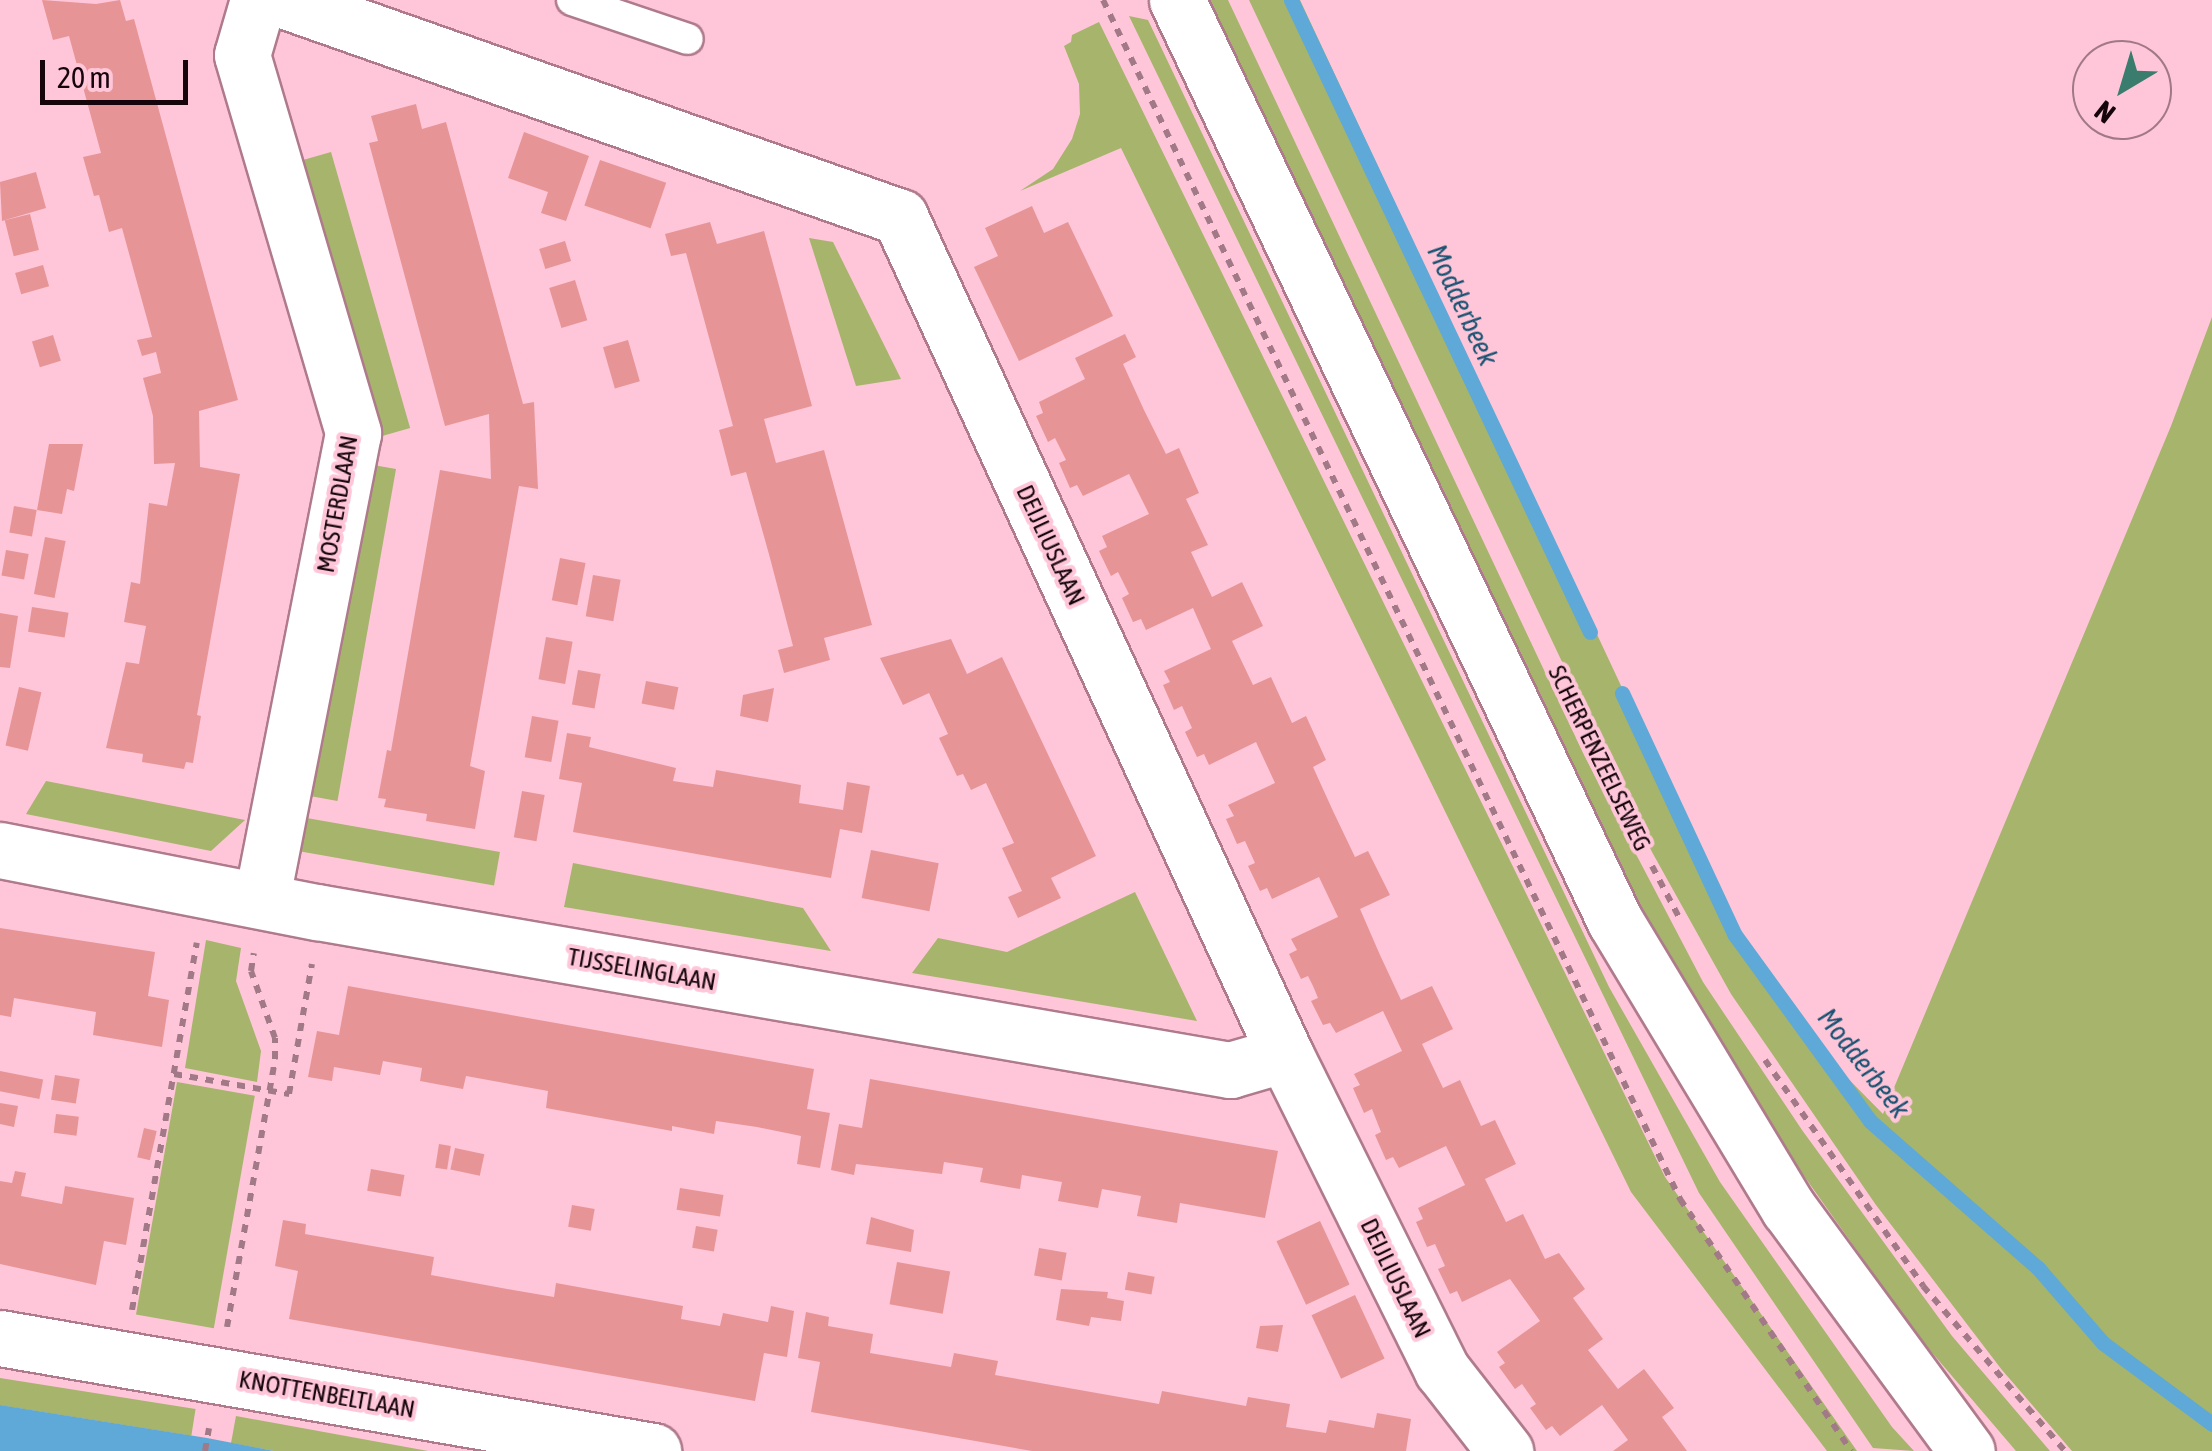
<!DOCTYPE html>
<style>
body{margin:0}
#map{position:relative;width:2212px;height:1451px;overflow:hidden;background:#fec6d8;font-family:"Asap Condensed",sans-serif}
div>[style]{position:absolute}
[style*='--x']{left:calc(var(--x)*1px);top:calc(var(--y)*1px);width:calc(var(--w)*1px);rotate:calc(var(--a)*1deg)}
.green>*{inset:0;background:#a6b46c;transform-origin:0 0}
.water>*{inset:0;background:#5ea9d7}
.stream>*{height:15px;margin:-7.5px;padding:0 7.5px;transform-origin:7.5px;border-radius:7.5px;background:#5ea9d7}
.building>*{inset:0;background:#e79496;transform-origin:0 0}
.path>*{height:6px;margin-top:-3px;transform-origin:0;background:repeating-linear-gradient(90deg,#a27a87 0 8px,transparent 0 16px)}
.roads{filter:drop-shadow(2px 0 #af7b8c) drop-shadow(-2px 0 #af7b8c) drop-shadow(0 2px #af7b8c) drop-shadow(0 -2px #af7b8c)}
.lane>*{height:30px;margin:-15px;padding:0 15px;transform-origin:15px;border-radius:15px;background:#fff}
.street>*{height:55px;margin:-27.5px;padding:0 27.5px;transform-origin:27.5px;border-radius:27.5px;background:#fff}
.secondary>*{height:55px;margin:-27.5px;padding:0 27.5px;transform-origin:27.5px;border-radius:27.5px;background:#fff}
span{translate:-50% -50%;white-space:nowrap;text-align:center;line-height:1.15;-webkit-text-stroke:8px #fec6d8;paint-order:stroke}
.street-label{font-size:25px;color:#16050b}
.water-label{font-size:28px;color:#195272;font-style:italic}
.north{position:absolute;left:2072px;top:40px;width:100px;height:100px;box-sizing:border-box;background:#fec6d8;border:2px solid #a17986;border-radius:50%;rotate:218deg;font-size:28px;font-weight:700;line-height:40px;text-align:center;color:#16050b}
.north::after{content:'';display:block;margin:auto;width:35px;height:45px;background:#3a7c6e;clip-path:polygon(50% 0,100% 100%,50% 72%,0 100%)}
.scale{position:absolute;left:40px;top:60px;width:148px;height:45px;box-sizing:border-box;border:5px solid #16050b;border-top:0;padding-left:12px;font-size:30px;line-height:35px;white-space:nowrap;color:#16050b;-webkit-text-stroke:8px #fec6d8;paint-order:stroke}
</style>
<div id="map">
<div class="green">
<div style="clip-path:polygon(1202px 0,1228px 0,1584px 755px,1703px 982px,1802px 1130px,1952px 1336px,2050px 1451px,2016px 1451px,1917px 1335px,1782px 1145px,1664px 956px,1543px 725px)"></div>
<div style="clip-path:polygon(1249px 0,1300px 0,1726px 910px,1804px 1034px,1883px 1114px,2171px 426px,2212px 317px,2212px 1451px,2072px 1451px,2002px 1370px,1876px 1205px,1731px 994px,1652px 852px)"></div>
<div style="clip-path:polygon(1129px 16px,1148px 20px,1609px 987px,1720px 1182px,1892px 1427px,1914px 1451px,1873px 1448px,1699px 1193px)"></div>
<div style="clip-path:polygon(1099px 22px,1665px 1177px,1857px 1451px,1827px 1451px,1631px 1192px,1121px 148px,1020px 191px,1053px 169px,1072px 139px,1080px 114px,1079px 84px,1064px 46px,1071px 42px,1072px 35px)"></div>
<div style="left:331px;top:152px;width:287px;height:39px;rotate:74deg"></div>
<div style="clip-path:polygon(809px 238px,833px 242px,901px 379px,856px 386px)"></div>
<div style="left:396px;top:469px;width:337px;height:32px;rotate:100deg"></div>
<div style="clip-path:polygon(46px 781px,245px 820px,211px 851px,26px 814px)"></div>
<div style="left:301px;top:817px;width:202px;height:34px;rotate:10deg"></div>
<div style="clip-path:polygon(573px 863px,803px 908px,831px 951px,564px 907px)"></div>
<div style="clip-path:polygon(1135px 892px,1197px 1021px,912px 973px,938px 938px,1007px 952px)"></div>
<div style="clip-path:polygon(206px 940px,241px 948px,236px 981px,261px 1051px,257px 1082px,185px 1068px)"></div>
<div style="left:177px;top:1082px;width:79px;height:236px;rotate:10deg"></div>
<div style="left:0;top:1378px;width:198px;height:27px;rotate:9deg"></div>
<div style="clip-path:polygon(236px 1416px,428px 1451px,274px 1451px,231px 1443px)"></div>
</div>
<div class="water">
<div style="clip-path:polygon(0 1405px,207px 1438px,274px 1451px,0 1451px)"></div>
</div>
<div class="stream">
<div style="--x:1291;--y:0;--w:699;--a:64.68"></div>
<div style="--x:1622;--y:693;--w:267;--a:65"></div>
<div style="--x:1735;--y:935;--w:230;--a:54"></div>
<div style="--x:1870;--y:1121;--w:223;--a:41.2"></div>
<div style="--x:2038;--y:1268;--w:99;--a:49.1"></div>
<div style="--x:2103;--y:1343;--w:136;--a:36.6"></div>
</div>
<div class="building">
<div style="clip-path:polygon(42px 0,96px 4px,120px 0,126px 21px,134px 19px,238px 400px,199px 411px,200px 467px,240px 474px,197px 715px,201px 716px,193px 763px,186px 762px,184px 769px,142px 762px,143px 754px,106px 748px,126px 662px,139px 664px,146px 626px,124px 622px,131px 582px,140px 584px,149px 503px,167px 506px,175px 463px,154px 464px,153px 416px,143px 378px,161px 373px,156px 352px,142px 356px,137px 340px,152px 337px,122px 228px,109px 232px,99px 195px,94px 196px,83px 157px,101px 153px,69px 36px,53px 40px)"></div>
<div style="clip-path:polygon(416px 104px,422px 129px,446px 122px,523px 404px,534px 402px,538px 489px,519px 486px,470px 766px,485px 771px,475px 829px,426px 821px,427px 814px,384px 807px,386px 799px,378px 798px,387px 750px,391px 751px,440px 470px,491px 479px,489px 414px,445px 426px,369px 143px,378px 141px,371px 116px)"></div>
<div style="clip-path:polygon(524px 132px,589px 156px,566px 221px,541px 213px,548px 192px,508px 178px)"></div>
<div style="left:600px;top:160px;width:70px;height:48px;rotate:19deg"></div>
<div style="clip-path:polygon(36px 172px,46px 208px,2px 221px,0 182px)"></div>
<div style="clip-path:polygon(1032px 206px,1044px 233px,1068px 222px,1113px 316px,1019px 361px,974px 267px,998px 256px,985px 228px)"></div>
<div style="left:30px;top:214px;width:37px;height:26px;rotate:76deg"></div>
<div style="clip-path:polygon(710px 222px,717px 244px,764px 231px,812px 406px,764px 419px,776px 463px,824px 450px,872px 625px,824px 638px,830px 660px,784px 673px,778px 650px,793px 646px,770px 558px,746px 472px,731px 476px,719px 430px,733px 426px,686px 253px,671px 256px,665px 234px)"></div>
<div style="left:565px;top:241px;width:21px;height:27px;rotate:73deg"></div>
<div style="left:43px;top:265px;width:22px;height:29px;rotate:74deg"></div>
<div style="left:575px;top:280px;width:42px;height:27px;rotate:73deg"></div>
<div style="clip-path:polygon(1125px 334px,1136px 357px,1123px 364px,1144px 410px,1166px 454px,1179px 448px,1199px 493px,1186px 499px,1208px 545px,1191px 552px,1212px 597px,1242px 582px,1263px 626px,1232px 641px,1253px 685px,1271px 677px,1292px 723px,1306px 716px,1326px 760px,1313px 767px,1333px 811px,1355px 857px,1368px 851px,1390px 895px,1360px 909px,1380px 955px,1401px 1000px,1432px 986px,1453px 1029px,1422px 1044px,1443px 1088px,1460px 1080px,1481px 1126px,1495px 1120px,1516px 1164px,1485px 1179px,1506px 1222px,1523px 1214px,1545px 1259px,1559px 1253px,1585px 1289px,1573px 1298px,1603px 1339px,1588px 1350px,1618px 1389px,1644px 1369px,1674px 1408px,1662px 1417px,1687px 1451px,1613px 1451px,1628px 1440px,1602px 1405px,1560px 1436px,1552px 1426px,1546px 1430px,1530px 1408px,1536px 1404px,1522px 1384px,1515px 1389px,1499px 1367px,1505px 1363px,1497px 1352px,1540px 1321px,1510px 1279px,1462px 1302px,1457px 1291px,1450px 1294px,1438px 1269px,1445px 1266px,1435px 1244px,1427px 1247px,1416px 1222px,1423px 1219px,1418px 1208px,1465px 1185px,1446px 1146px,1399px 1168px,1393px 1157px,1386px 1160px,1375px 1135px,1381px 1132px,1372px 1109px,1364px 1113px,1353px 1088px,1360px 1085px,1354px 1074px,1402px 1051px,1383px 1011px,1336px 1033px,1330px 1023px,1323px 1025px,1311px 1001px,1318px 998px,1313px 986px,1308px 976px,1301px 979px,1289px 954px,1297px 950px,1291px 939px,1338px 917px,1319px 877px,1272px 899px,1267px 888px,1260px 891px,1248px 866px,1255px 863px,1245px 841px,1237px 844px,1226px 819px,1234px 816px,1228px 805px,1275px 783px,1256px 742px,1209px 765px,1204px 754px,1197px 757px,1185px 732px,1192px 728px,1182px 706px,1174px 710px,1163px 685px,1170px 682px,1164px 671px,1211px 649px,1193px 608px,1146px 630px,1141px 619px,1133px 622px,1122px 598px,1129px 594px,1118px 572px,1111px 576px,1099px 551px,1107px 547px,1102px 536px,1149px 514px,1129px 474px,1083px 496px,1077px 485px,1070px 488px,1059px 463px,1066px 460px,1055px 438px,1048px 442px,1036px 416px,1043px 413px,1039px 402px,1085px 379px,1075px 358px)"></div>
<div style="left:53px;top:335px;width:27px;height:22px;rotate:73deg"></div>
<div style="left:628px;top:340px;width:43px;height:26px;rotate:74deg"></div>
<div style="clip-path:polygon(49px 444px,83px 444px,74px 491px,67px 489px,62px 514px,37px 510px)"></div>
<div style="left:14px;top:506px;width:23px;height:27px;rotate:10deg"></div>
<div style="left:45px;top:537px;width:21px;height:58px;rotate:11deg"></div>
<div style="left:6px;top:550px;width:23px;height:26px;rotate:10deg"></div>
<div style="left:560px;top:558px;width:26px;height:43px;rotate:11deg"></div>
<div style="left:593px;top:575px;width:28px;height:42px;rotate:10deg"></div>
<div style="left:32px;top:607px;width:37px;height:25px;rotate:9deg"></div>
<div style="clip-path:polygon(0 613px,18px 616px,10px 668px,0 667px)"></div>
<div style="left:546px;top:637px;width:27px;height:43px;rotate:10deg"></div>
<div style="clip-path:polygon(951px 639px,967px 674px,1002px 657px,1096px 856px,1051px 878px,1061px 898px,1018px 918px,1008px 897px,1022px 891px,1002px 848px,1014px 843px,986px 783px,971px 790px,963px 774px,957px 776px,939px 738px,948px 734px,929px 693px,903px 705px,880px 658px)"></div>
<div style="left:578px;top:670px;width:23px;height:35px;rotate:10deg"></div>
<div style="left:646px;top:681px;width:33px;height:23px;rotate:11deg"></div>
<div style="left:19px;top:687px;width:23px;height:60px;rotate:13deg"></div>
<div style="clip-path:polygon(774px 688px,768px 722px,740px 716px,743px 695px)"></div>
<div style="left:532px;top:716px;width:27px;height:42px;rotate:10deg"></div>
<div style="clip-path:polygon(567px 733px,591px 737px,589px 747px,676px 768px,673px 781px,713px 787px,716px 770px,801px 785px,799px 803px,843px 810px,847px 782px,870px 786px,862px 833px,840px 829px,831px 878px,573px 832px,582px 783px,559px 779px)"></div>
<div style="left:522px;top:791px;width:23px;height:47px;rotate:10deg"></div>
<div style="left:871px;top:850px;width:69px;height:49px;rotate:11deg"></div>
<div style="clip-path:polygon(0 928px,155px 952px,148px 996px,169px 1000px,162px 1047px,93px 1035px,96px 1012px,14px 998px,11px 1017px,0 1015px)"></div>
<div style="clip-path:polygon(348px 986px,814px 1069px,807px 1109px,830px 1113px,820px 1168px,797px 1164px,801px 1136px,757px 1127px,716px 1121px,714px 1134px,672px 1126px,672px 1131px,546px 1108px,548px 1091px,466px 1076px,463px 1089px,420px 1081px,422px 1068px,383px 1061px,380px 1075px,334px 1067px,332px 1081px,308px 1077px,317px 1031px,339px 1035px)"></div>
<div style="left:0;top:1071px;width:44px;height:20px;rotate:11deg"></div>
<div style="left:55px;top:1075px;width:25px;height:25px;rotate:9deg"></div>
<div style="clip-path:polygon(870px 1079px,1278px 1151px,1265px 1218px,1180px 1203px,1177px 1223px,1137px 1216px,1141px 1196px,1102px 1189px,1098px 1208px,1058px 1201px,1062px 1182px,1022px 1175px,1020px 1189px,980px 1182px,983px 1168px,944px 1162px,942px 1174px,856px 1164px,854px 1175px,831px 1170px,839px 1124px,862px 1128px)"></div>
<div style="clip-path:polygon(0 1103px,18px 1106px,14px 1127px,0 1124px)"></div>
<div style="left:56px;top:1114px;width:23px;height:19px;rotate:7deg"></div>
<div style="left:144px;top:1128px;width:13px;height:30px;rotate:13deg"></div>
<div style="left:439px;top:1144px;width:12px;height:24px;rotate:9deg"></div>
<div style="left:455px;top:1148px;width:30px;height:22px;rotate:12deg"></div>
<div style="left:371px;top:1169px;width:34px;height:22px;rotate:10deg"></div>
<div style="clip-path:polygon(15px 1171px,26px 1173px,21px 1196px,62px 1204px,65px 1186px,134px 1198px,126px 1245px,104px 1241px,96px 1285px,0 1264px,0 1181px,12px 1183px)"></div>
<div style="left:680px;top:1188px;width:44px;height:22px;rotate:9deg"></div>
<div style="left:572px;top:1205px;width:23px;height:22px;rotate:10deg"></div>
<div style="clip-path:polygon(871px 1217px,914px 1230px,911px 1252px,866px 1244px)"></div>
<div style="clip-path:polygon(283px 1220px,306px 1224px,305px 1234px,434px 1257px,431px 1275px,513px 1290px,554px 1297px,556px 1283px,683px 1306px,681px 1319px,720px 1326px,723px 1313px,768px 1322px,771px 1306px,794px 1311px,787px 1357px,764px 1353px,755px 1401px,289px 1319px,298px 1271px,275px 1266px)"></div>
<div style="left:1320px;top:1221px;width:70px;height:48px;rotate:65deg"></div>
<div style="left:696px;top:1226px;width:22px;height:22px;rotate:10deg"></div>
<div style="left:1039px;top:1248px;width:28px;height:28px;rotate:10deg"></div>
<div style="left:897px;top:1262px;width:54px;height:43px;rotate:10deg"></div>
<div style="left:1128px;top:1272px;width:27px;height:18px;rotate:10deg"></div>
<div style="clip-path:polygon(1061px 1289px,1108px 1292px,1107px 1298px,1124px 1301px,1121px 1321px,1091px 1317px,1089px 1326px,1056px 1320px)"></div>
<div style="left:1355px;top:1295px;width:70px;height:48px;rotate:65deg"></div>
<div style="clip-path:polygon(806px 1312px,829px 1317px,828px 1326px,873px 1334px,870px 1353px,951px 1367px,954px 1353px,998px 1361px,995px 1375px,1159px 1404px,1162px 1391px,1246px 1406px,1248px 1397px,1290px 1404px,1286px 1427px,1326px 1433px,1329px 1420px,1374px 1428px,1377px 1413px,1411px 1419px,1406px 1451px,1032px 1451px,811px 1412px,820px 1362px,798px 1358px)"></div>
<div style="clip-path:polygon(1283px 1325px,1278px 1352px,1256px 1348px,1260px 1326px)"></div>
</div>
<div class="path">
<div style="--x:1103;--y:0;--w:1331;--a:64.3"></div>
<div style="--x:1680;--y:1199;--w:305;--a:55.8"></div>
<div style="--x:1652;--y:866;--w:62;--a:62.2"></div>
<div style="--x:1765;--y:1060;--w:276;--a:55"></div>
<div style="--x:1923;--y:1286;--w:218;--a:49.3"></div>
<div style="--x:174;--y:1074;--w:117;--a:9.9"></div>
<div style="--x:289;--y:1094;--w:132;--a:-80"></div>
<div style="--x:132;--y:1310;--w:373;--a:-80"></div>
<div style="--x:227;--y:1327;--w:272;--a:-79.8"></div>
<div style="--x:275;--y:1059;--w:21;--a:-90"></div>
<div style="--x:275;--y:1038;--w:71;--a:-109.7"></div>
<div style="--x:251;--y:971;--w:18;--a:-81"></div>
<div style="--x:205;--y:1451;--w:23;--a:-80"></div>
</div>
<div class="roads">
<div class="lane">
<div style="--x:572;--y:0;--w:122;--a:18.6"></div>
</div>
<div class="street">
<div style="--x:258;--y:0;--w:57;--a:106.2"></div>
<div style="--x:242;--y:55;--w:394;--a:73.6"></div>
<div style="--x:353;--y:433;--w:476;--a:101.1"></div>
<div style="--x:283;--y:0;--w:654;--a:19.38"></div>
<div style="--x:900;--y:217;--w:921;--a:65.3"></div>
<div style="--x:1285;--y:1054;--w:353;--a:63.6"></div>
<div style="--x:1442;--y:1370;--w:103;--a:52.1"></div>
<div style="--x:0;--y:850;--w:323;--a:11.1"></div>
<div style="--x:317;--y:912;--w:927;--a:9.82"></div>
<div style="--x:1230;--y:1070;--w:57;--a:-16.2"></div>
<div style="--x:0;--y:1338;--w:663;--a:9.82"></div>
</div>
<div class="secondary">
<div style="--x:1177;--y:0;--w:1020;--a:64.57"></div>
<div style="--x:1615;--y:921;--w:336;--a:58.9"></div>
<div style="--x:1789;--y:1209;--w:300;--a:53.7"></div>
</div>
</div>
<div class="street-label">
<span style="left:337px;top:504px;rotate:-80deg">MOSTERDLAAN</span>
<span style="left:1051px;top:545px;rotate:65deg">DEIJLIUSLAAN</span>
<span style="left:1600px;top:758px;rotate:64deg">SCHERPENZEELSEWEG</span>
<span style="left:642px;top:969px;rotate:10deg">TIJSSELINGLAAN</span>
<span style="left:1396px;top:1278px;rotate:64deg">DEIJLIUSLAAN</span>
<span style="left:327px;top:1394px;rotate:10deg">KNOTTENBELTLAAN</span>
</div>
<div class="water-label">
<span style="left:1463px;top:305px;rotate:65deg">Modderbeek</span>
<span style="left:1864px;top:1063px;rotate:52deg">Modderbeek</span>
</div>
<div class="north">N</div>
<div class="scale">20 m</div>
</div>
